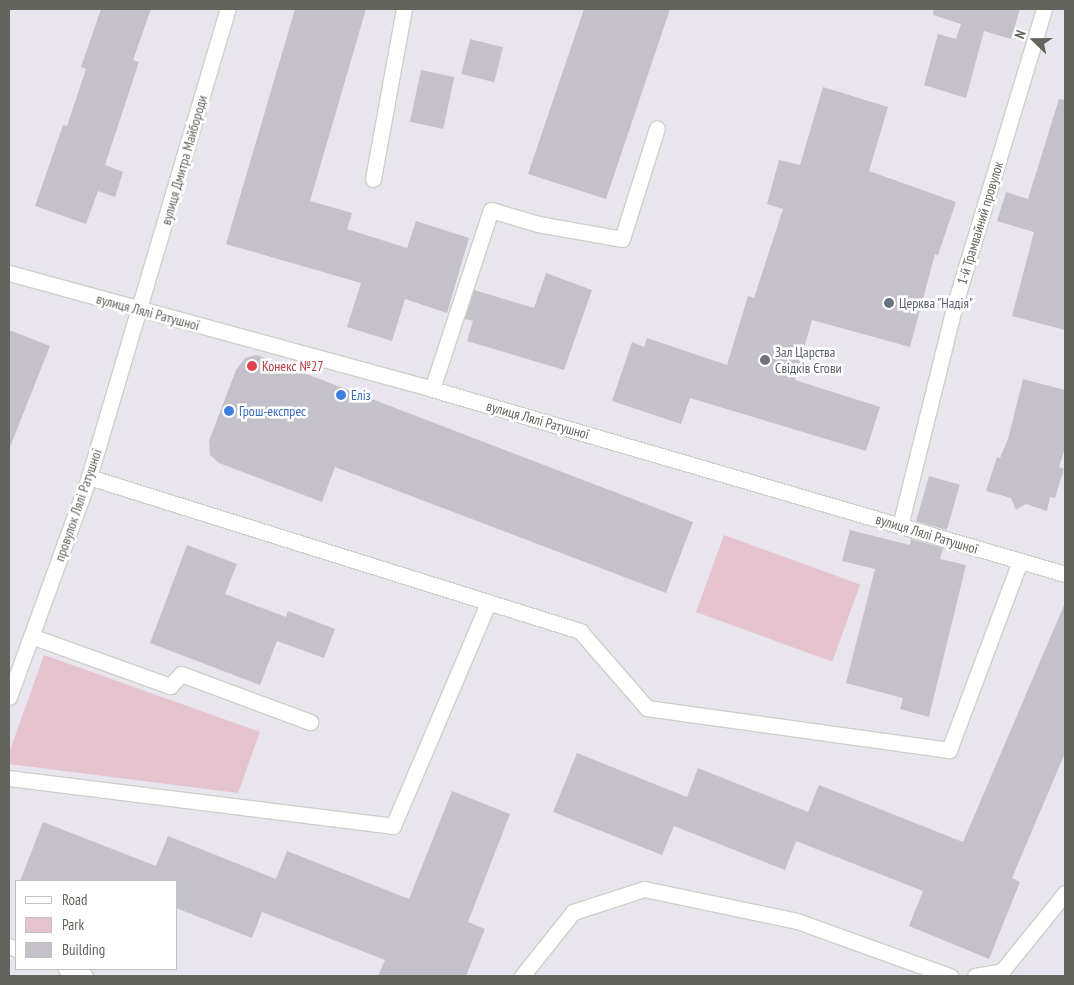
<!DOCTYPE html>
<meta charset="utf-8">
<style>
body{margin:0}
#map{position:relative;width:1074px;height:985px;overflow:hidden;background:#e9e5ef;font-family:"PT Sans Narrow",sans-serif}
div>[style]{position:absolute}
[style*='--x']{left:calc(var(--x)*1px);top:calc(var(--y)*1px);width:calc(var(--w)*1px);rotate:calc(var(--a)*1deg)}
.green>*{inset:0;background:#e5c3cf;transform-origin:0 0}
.building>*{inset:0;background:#c5c1ca;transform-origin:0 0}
.roads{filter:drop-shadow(1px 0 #cdcfc8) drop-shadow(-1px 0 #cdcfc8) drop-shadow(0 1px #cdcfc8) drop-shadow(0 -1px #cdcfc8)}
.service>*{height:15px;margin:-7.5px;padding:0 7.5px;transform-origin:7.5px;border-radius:7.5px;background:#fff}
.minor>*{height:15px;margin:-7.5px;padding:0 7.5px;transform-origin:7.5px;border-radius:7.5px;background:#fff}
.dots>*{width:14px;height:14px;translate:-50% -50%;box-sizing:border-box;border:2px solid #fff;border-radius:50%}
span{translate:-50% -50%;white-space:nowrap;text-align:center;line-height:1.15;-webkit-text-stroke:5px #fff;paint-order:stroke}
.street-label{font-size:14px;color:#63655d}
.worship-label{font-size:14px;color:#5b616d}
.left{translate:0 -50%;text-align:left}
.health-label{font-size:14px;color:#be3a42}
.shop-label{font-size:14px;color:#366cbe}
.frame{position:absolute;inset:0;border:10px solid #63655d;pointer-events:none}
.legend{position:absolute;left:15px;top:880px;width:162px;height:90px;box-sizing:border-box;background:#fff;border:1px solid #c1c1be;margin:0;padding:6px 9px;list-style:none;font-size:15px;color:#63655d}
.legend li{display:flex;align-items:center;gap:10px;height:25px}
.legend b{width:25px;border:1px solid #c1c1be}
.north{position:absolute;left:1009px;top:15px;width:50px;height:50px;-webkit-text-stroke:4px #fff;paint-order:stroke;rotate:292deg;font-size:14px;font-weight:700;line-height:20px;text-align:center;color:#63655d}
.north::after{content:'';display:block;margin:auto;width:18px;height:22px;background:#63655d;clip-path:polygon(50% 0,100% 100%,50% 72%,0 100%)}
</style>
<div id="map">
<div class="green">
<div style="left:724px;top:535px;width:145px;height:82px;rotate:20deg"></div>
<div style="clip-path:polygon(44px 655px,260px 732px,238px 793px,9px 764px,9px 753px)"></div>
</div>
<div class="building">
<div style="clip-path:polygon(101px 9px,151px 9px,133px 60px,139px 62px,105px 165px,123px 172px,115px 197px,98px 191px,86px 224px,35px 206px,63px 125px,67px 126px,86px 69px,81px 67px)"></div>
<div style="clip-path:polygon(295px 9px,366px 9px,310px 201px,352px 213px,347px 229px,407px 248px,416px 221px,469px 238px,447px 313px,405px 299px,392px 341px,347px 327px,361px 283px,226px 244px)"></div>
<div style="clip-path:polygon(584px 9px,670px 9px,606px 199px,528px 174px)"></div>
<div style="clip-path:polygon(934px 9px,1020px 9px,1011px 39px,984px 31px,966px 98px,924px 85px,938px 34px,956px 39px,961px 24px,933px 15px)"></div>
<div style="left:470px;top:39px;width:34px;height:36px;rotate:14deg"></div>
<div style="left:421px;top:70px;width:34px;height:53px;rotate:12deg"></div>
<div style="clip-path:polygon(823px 87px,888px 107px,869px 171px,956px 202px,938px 255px,935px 254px,910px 347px,812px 320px,795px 380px,880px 407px,866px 451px,690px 398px,681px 424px,612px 401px,632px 342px,644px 347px,647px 338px,727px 365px,748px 296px,754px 298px,783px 209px,767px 204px,779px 160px,800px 165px)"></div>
<div style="clip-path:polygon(1059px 99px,1065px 100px,1065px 330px,1012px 316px,1034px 232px,997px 221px,1006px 192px,1028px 199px)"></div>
<div style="clip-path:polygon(546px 273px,592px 290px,564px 370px,467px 341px,473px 321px,465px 319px,474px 290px,534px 308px)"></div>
<div style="clip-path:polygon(9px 330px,50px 346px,10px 447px,9px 447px)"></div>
<div style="clip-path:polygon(257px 355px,693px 522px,666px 593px,335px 467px,322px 502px,219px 463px,210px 455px,209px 441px,236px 370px,245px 358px)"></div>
<div style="clip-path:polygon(1023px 379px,1065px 390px,1065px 448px,1059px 467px,1064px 469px,1055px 498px,1050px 497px,1047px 511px,1026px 504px,1016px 510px,1011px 498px,986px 491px,997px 457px,1000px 458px,1008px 439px)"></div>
<div style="left:929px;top:476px;width:32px;height:47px;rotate:16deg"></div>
<div style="clip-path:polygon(850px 530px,910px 545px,911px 539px,943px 548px,940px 559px,966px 565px,929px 717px,900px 709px,903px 698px,846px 683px,875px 569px,842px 561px)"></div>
<div style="clip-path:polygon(187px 545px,237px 564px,225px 594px,286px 617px,288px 611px,335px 629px,324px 658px,277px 641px,260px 685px,150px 643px)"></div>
<div style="clip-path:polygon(1065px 603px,1065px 753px,1012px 878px,1020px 882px,989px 959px,909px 926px,923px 891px,796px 841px,785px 870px,674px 826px,662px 855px,553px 812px,577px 753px,687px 797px,698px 768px,808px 812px,819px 785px,963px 842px)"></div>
<div style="clip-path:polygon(452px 791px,510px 814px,468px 922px,485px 929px,466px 976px,378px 976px,385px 960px,262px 912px,252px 938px,176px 908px,176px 881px,20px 881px,43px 822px,156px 866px,168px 836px,276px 879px,287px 851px,409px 899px)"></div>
</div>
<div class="roads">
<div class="service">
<div style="--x:373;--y:179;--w:173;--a:-79.7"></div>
<div style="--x:432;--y:389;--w:188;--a:-71.8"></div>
<div style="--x:491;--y:210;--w:49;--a:16.6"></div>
<div style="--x:538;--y:224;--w:85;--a:10.1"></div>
<div style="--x:622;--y:239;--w:116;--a:-72.5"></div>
<div style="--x:89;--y:477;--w:515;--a:17.41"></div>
<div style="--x:580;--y:631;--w:102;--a:49"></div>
<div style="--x:647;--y:708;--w:305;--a:7.9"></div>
<div style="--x:949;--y:750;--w:202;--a:-69.4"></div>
<div style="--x:31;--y:636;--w:148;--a:19.8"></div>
<div style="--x:170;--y:686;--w:16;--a:-47"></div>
<div style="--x:181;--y:674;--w:138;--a:20.4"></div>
<div style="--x:9;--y:778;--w:387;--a:7.1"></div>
<div style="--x:393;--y:826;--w:242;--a:-66.9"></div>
<div style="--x:9;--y:946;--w:8;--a:23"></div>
<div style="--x:66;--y:969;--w:20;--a:20"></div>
<div style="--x:522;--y:976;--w:82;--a:-51.4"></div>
<div style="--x:573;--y:912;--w:75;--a:-17.9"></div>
<div style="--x:644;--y:889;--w:156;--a:11.8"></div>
<div style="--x:797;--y:921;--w:163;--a:19.8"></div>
<div style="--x:975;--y:976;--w:27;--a:-10"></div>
<div style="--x:1002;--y:971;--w:100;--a:-51.1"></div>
</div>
<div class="minor">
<div style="--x:9;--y:273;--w:439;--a:15.3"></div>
<div style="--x:432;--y:389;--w:659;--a:16.29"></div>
<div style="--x:900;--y:526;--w:226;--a:-76.1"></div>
<div style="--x:954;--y:307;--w:311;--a:-73.2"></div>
<div style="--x:9;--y:697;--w:234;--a:-70"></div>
<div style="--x:89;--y:477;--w:488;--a:-73.5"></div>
</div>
</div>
<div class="dots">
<div style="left:889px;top:303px;background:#6b7280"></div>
<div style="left:765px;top:360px;background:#6b7280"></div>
<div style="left:252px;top:366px;background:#e0444e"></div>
<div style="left:341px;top:395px;background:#3f7fe0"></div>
<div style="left:229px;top:411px;background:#3f7fe0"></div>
</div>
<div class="street-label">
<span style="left:184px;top:160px;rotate:-74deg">вулиця Дмитра Майбороди</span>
<span style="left:980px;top:223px;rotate:-73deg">1-й Трамвайний провулок</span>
<span style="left:148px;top:312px;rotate:15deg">вулиця Лялі Ратушної</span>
<span style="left:538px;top:420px;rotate:16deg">вулиця Лялі Ратушної</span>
<span style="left:78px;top:505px;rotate:-71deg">провулок Лялі Ратушної</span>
<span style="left:927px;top:534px;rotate:17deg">вулиця Лялі Ратушної</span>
</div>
<div class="worship-label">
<span class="left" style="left:899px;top:303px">Церква "Надія"</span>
<span class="left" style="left:775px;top:360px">Зал Царства<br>Свідків Єгови</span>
</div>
<div class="health-label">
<span class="left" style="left:262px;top:366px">Конекс №27</span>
</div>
<div class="shop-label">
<span class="left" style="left:351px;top:395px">Еліз</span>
<span class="left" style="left:239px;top:411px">Грош-експрес</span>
</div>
<div class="frame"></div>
<ul class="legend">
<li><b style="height:6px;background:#fff"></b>Road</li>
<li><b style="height:14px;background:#e5c3cf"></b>Park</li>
<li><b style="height:14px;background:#c5c1ca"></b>Building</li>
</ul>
<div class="north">N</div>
</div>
